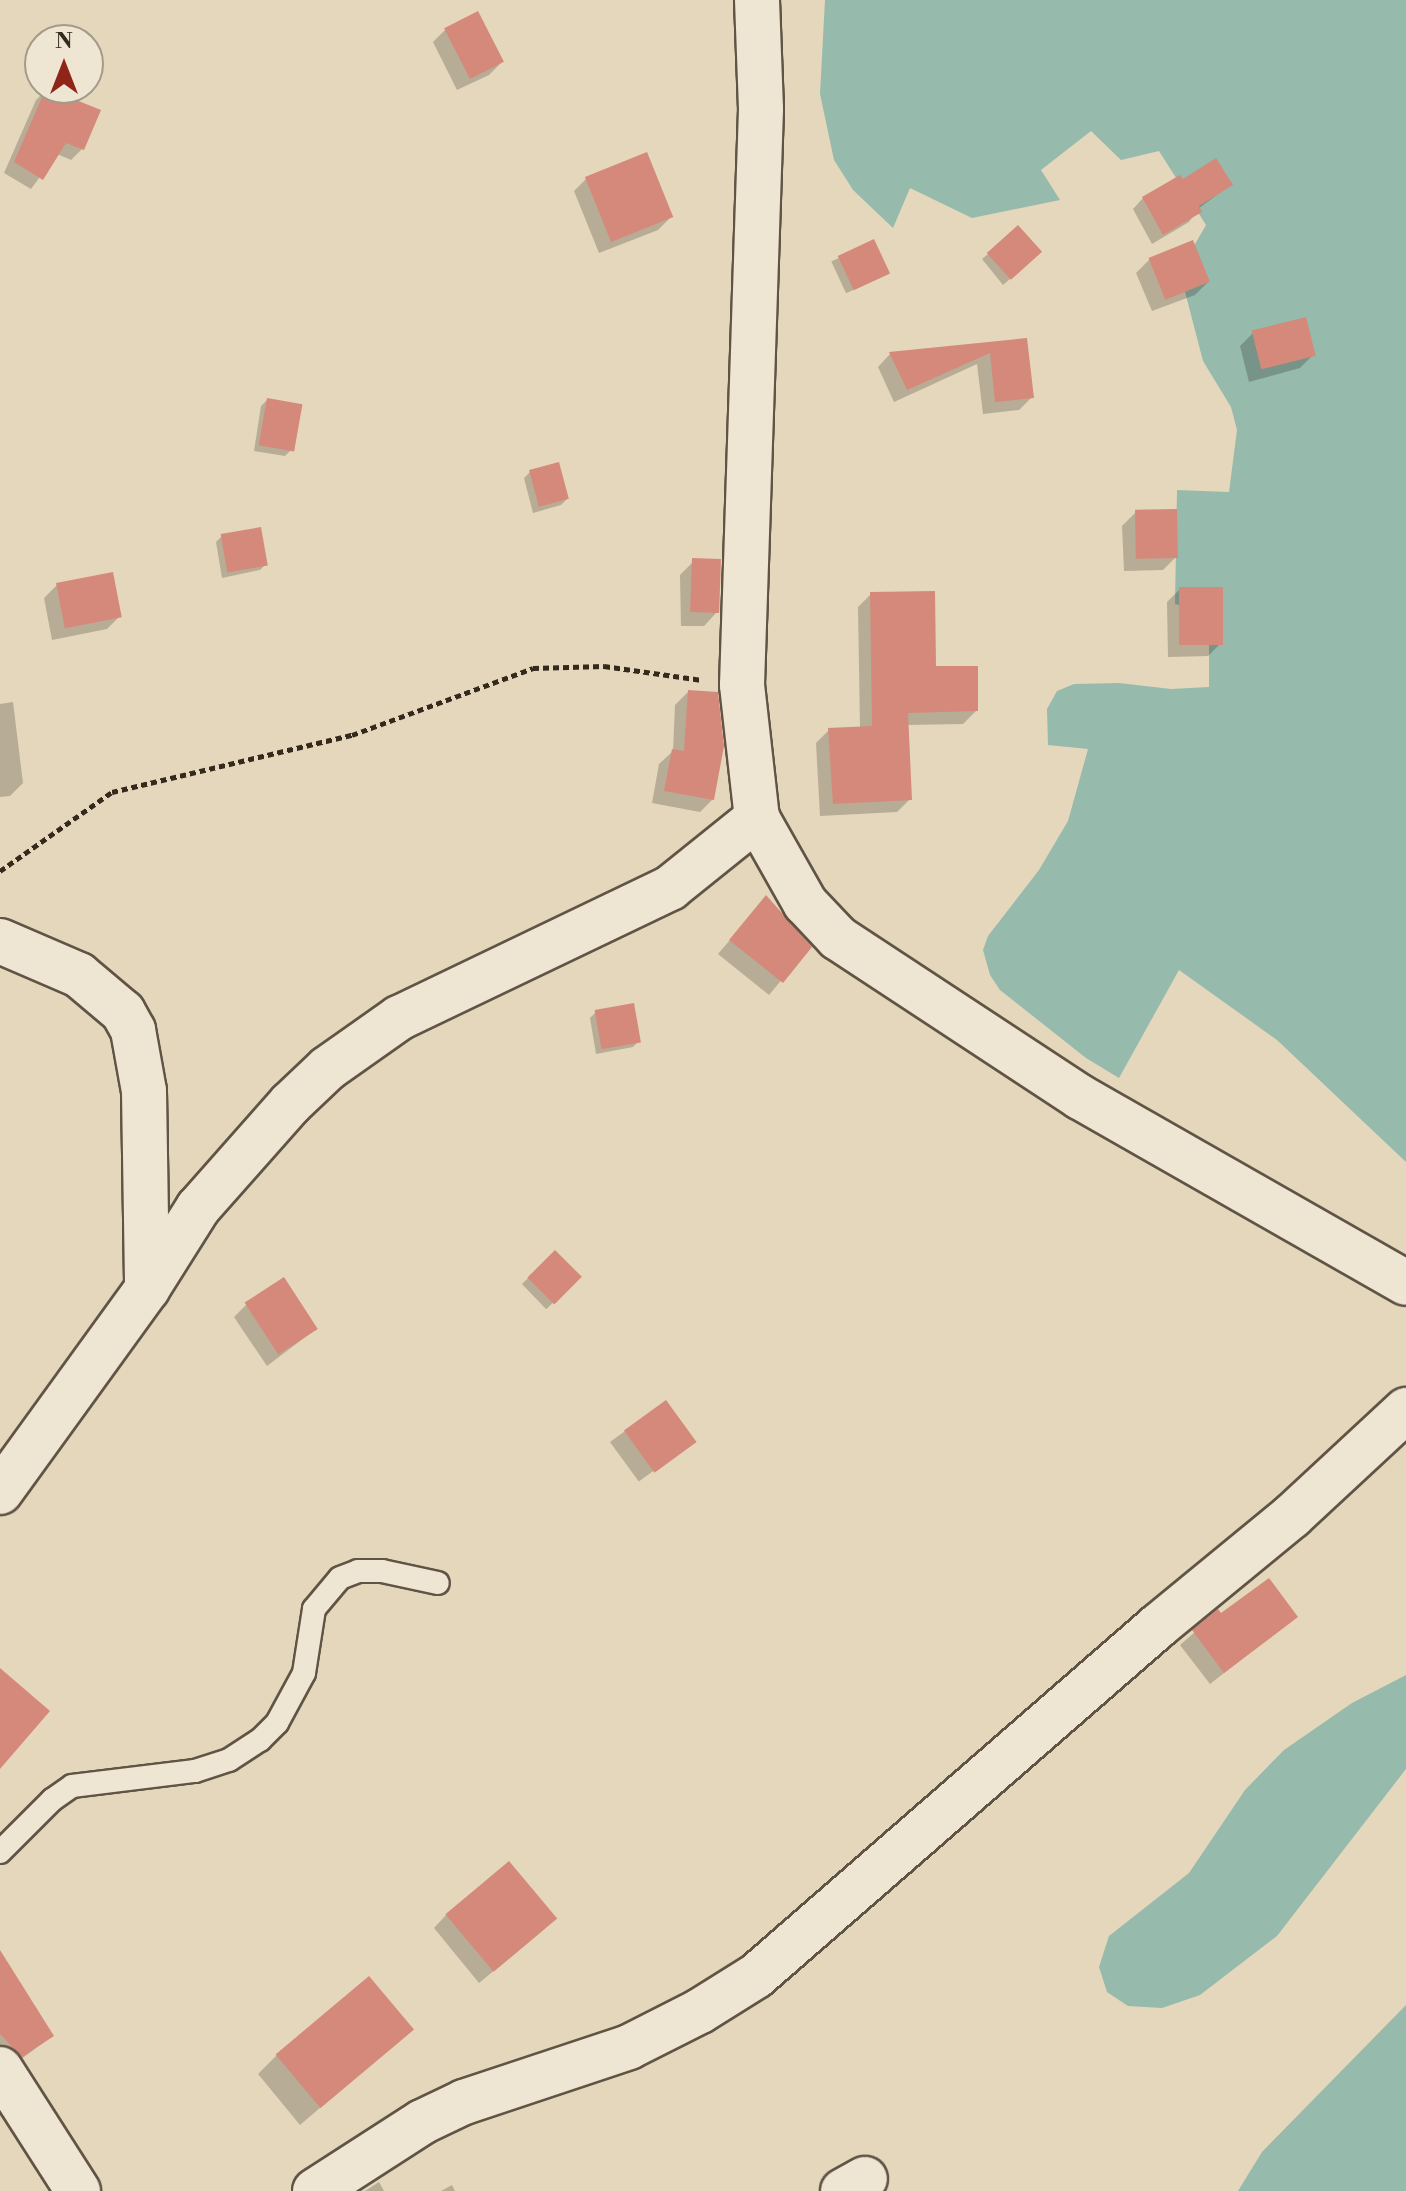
<!DOCTYPE html>
<style>
body{margin:0}
#map{position:relative;width:1406px;height:2191px;overflow:hidden;background:#e5d7bc;font-family:"Libre Bodoni",serif}
div>[style]{position:absolute}
[style*='--x']{left:calc(var(--x)*1px);top:calc(var(--y)*1px);width:calc(var(--w)*1px);rotate:calc(var(--a)*1deg)}
.water>*{inset:0;background:#96baac}
.shadow>*{inset:0;background:#0003;transform-origin:0 0}
.building>*{inset:0;background:#d5897a;transform-origin:0 0}
.path>*{height:5px;margin-top:-2.5px;transform-origin:0;background:repeating-linear-gradient(90deg,#33291d 0 6px,transparent 0 10px)}
.roads{filter:drop-shadow(2px 0 #605445) drop-shadow(-2px 0 #605445) drop-shadow(0 2px #605445) drop-shadow(0 -2px #605445)}
.lane>*{height:22px;margin:-11px;padding:0 11px;transform-origin:11px;border-radius:11px;background:#eee5d3}
.street>*{height:44px;margin:-22px;padding:0 22px;transform-origin:22px;border-radius:22px;background:#eee5d3}
.secondary>*{height:44px;margin:-22px;padding:0 22px;transform-origin:22px;border-radius:22px;background:#eee5d3}
span{translate:-50% -50%;white-space:nowrap;text-align:center;line-height:1.15;-webkit-text-stroke:7px #eee5d3;paint-order:stroke}
.north{position:absolute;left:24px;top:24px;width:80px;height:80px;box-sizing:border-box;background:#eee5d3;border:2px solid #a39a8a;border-radius:50%;rotate:0deg;font-size:22px;font-weight:700;line-height:32px;text-align:center;color:#33291d}
.north::after{content:'';display:block;margin:auto;width:28px;height:36px;background:#8f2418;clip-path:polygon(50% 0,100% 100%,50% 72%,0 100%)}
</style>
<div id="map">
<div class="water">
<div style="clip-path:polygon(825px 0,1406px 0,1406px 1162px,1277px 1040px,1179px 970px,1119px 1078px,1086px 1058px,1000px 990px,990px 975px,983px 950px,988px 936px,1039px 870px,1068px 821px,1088px 749px,1048px 745px,1047px 709px,1057px 691px,1074px 684px,1119px 683px,1171px 689px,1209px 687px,1209px 611px,1175px 604px,1177px 490px,1229px 492px,1237px 430px,1231px 407px,1203px 361px,1183px 284px,1191px 251px,1206px 225px,1159px 151px,1121px 160px,1091px 131px,1041px 170px,1060px 200px,972px 218px,910px 188px,893px 228px,853px 190px,834px 160px,820px 94px)"></div>
<div style="clip-path:polygon(1406px 1675px,1406px 1769px,1277px 1936px,1200px 1995px,1162px 2008px,1128px 2006px,1107px 1992px,1099px 1967px,1109px 1936px,1189px 1873px,1245px 1790px,1284px 1750px,1352px 1703px)"></div>
<div style="clip-path:polygon(1406px 2005px,1406px 2191px,1238px 2191px,1262px 2152px)"></div>
</div>
<div class="shadow">
<div style="clip-path:polygon(446px 29px,502px 62px,489px 75px,457px 90px,433px 42px)"></div>
<div style="clip-path:polygon(47px 89px,82px 149px,71px 160px,57px 154px,31px 189px,4px 173px,36px 100px)"></div>
<div style="clip-path:polygon(587px 178px,671px 217px,658px 230px,599px 253px,574px 191px)"></div>
<div style="clip-path:polygon(1182px 182px,1230px 185px,1198px 209px,1189px 222px,1152px 244px,1133px 209px,1143px 198px)"></div>
<div style="left:873px;top:242px;width:35px;height:46px;rotate:65deg"></div>
<div style="clip-path:polygon(988px 254px,1034px 258px,1003px 285px,982px 259px)"></div>
<div style="clip-path:polygon(1149px 260px,1208px 282px,1195px 295px,1152px 311px,1136px 273px)"></div>
<div style="clip-path:polygon(1253px 333px,1313px 355px,1300px 368px,1249px 382px,1240px 346px)"></div>
<div style="clip-path:polygon(1025px 340px,1032px 397px,1019px 410px,983px 414px,977px 364px,894px 402px,878px 367px,890px 354px)"></div>
<div style="clip-path:polygon(267px 400px,291px 450px,285px 456px,254px 451px,261px 406px)"></div>
<div style="clip-path:polygon(530px 472px,567px 499px,561px 505px,533px 513px,524px 478px)"></div>
<div style="clip-path:polygon(1135px 513px,1176px 557px,1163px 570px,1124px 571px,1122px 526px)"></div>
<div style="clip-path:polygon(222px 536px,266px 564px,260px 570px,222px 578px,216px 542px)"></div>
<div style="clip-path:polygon(693px 562px,717px 612px,704px 626px,681px 626px,680px 575px)"></div>
<div style="clip-path:polygon(57px 585px,120px 616px,107px 629px,52px 640px,44px 598px)"></div>
<div style="clip-path:polygon(1180px 589px,1221px 643px,1208px 656px,1168px 657px,1167px 602px)"></div>
<div style="clip-path:polygon(871px 594px,976px 711px,963px 724px,906px 725px,910px 799px,897px 812px,820px 816px,816px 743px,829px 730px,860px 728px,858px 607px)"></div>
<div style="clip-path:polygon(688px 692px,713px 799px,700px 812px,652px 803px,659px 764px,673px 751px,675px 705px)"></div>
<div style="clip-path:polygon(13px 702px,23px 783px,10px 796px,0 797px,0 704px)"></div>
<div style="clip-path:polygon(766px 898px,809px 947px,769px 995px,718px 954px)"></div>
<div style="clip-path:polygon(596px 1012px,639px 1041px,633px 1047px,596px 1054px,590px 1018px)"></div>
<div style="left:555px;top:1252px;width:35px;height:46px;rotate:46deg"></div>
<div style="clip-path:polygon(247px 1304px,316px 1329px,267px 1366px,234px 1317px)"></div>
<div style="left:665px;top:1402px;width:49px;height:68px;rotate:54deg"></div>
<div style="clip-path:polygon(1218px 1612px,1220px 1616px,1296px 1617px,1210px 1684px,1180px 1645px)"></div>
<div style="clip-path:polygon(446px 1915px,541px 1932px,479px 1983px,434px 1928px)"></div>
<div style="clip-path:polygon(0 1992px,52px 2036px,8px 2069px,0 2063px)"></div>
<div style="clip-path:polygon(411px 2030px,300px 2125px,258px 2074px,277px 2055px)"></div>
<div style="clip-path:polygon(379px 2182px,384px 2191px,365px 2191px)"></div>
<div style="clip-path:polygon(452px 2185px,455px 2191px,441px 2191px)"></div>
</div>
<div class="building">
<div style="left:478px;top:11px;width:57px;height:38px;rotate:63deg"></div>
<div style="clip-path:polygon(46px 88px,101px 110px,84px 150px,66px 143px,43px 180px,14px 162px)"></div>
<div style="left:647px;top:152px;width:70px;height:67px;rotate:68deg"></div>
<div style="clip-path:polygon(1216px 158px,1233px 185px,1199px 206px,1202px 212px,1163px 235px,1142px 197px,1180px 175px,1183px 179px)"></div>
<div style="left:1018px;top:225px;width:36px;height:42px;rotate:48deg"></div>
<div style="left:874px;top:239px;width:38px;height:40px;rotate:65deg"></div>
<div style="left:1193px;top:240px;width:45px;height:48px;rotate:68deg"></div>
<div style="left:1306px;top:317px;width:40px;height:56px;rotate:76deg"></div>
<div style="clip-path:polygon(1027px 338px,1034px 398px,995px 402px,990px 353px,907px 390px,889px 352px)"></div>
<div style="left:267px;top:398px;width:36px;height:48px;rotate:10deg"></div>
<div style="left:559px;top:462px;width:38px;height:31px;rotate:75deg"></div>
<div style="left:1177px;top:509px;width:49px;height:42px;rotate:89deg"></div>
<div style="left:261px;top:527px;width:39px;height:41px;rotate:80deg"></div>
<div style="left:721px;top:559px;width:54px;height:29px;rotate:92deg"></div>
<div style="left:113px;top:572px;width:46px;height:58px;rotate:79deg"></div>
<div style="left:1179px;top:587px;width:44px;height:58px"></div>
<div style="clip-path:polygon(935px 591px,936px 666px,978px 666px,978px 711px,908px 713px,912px 800px,833px 804px,828px 728px,872px 726px,870px 592px)"></div>
<div style="clip-path:polygon(688px 690px,718px 692px,724px 746px,714px 800px,664px 791px,672px 749px,684px 751px)"></div>
<div style="clip-path:polygon(766px 895px,812px 947px,783px 983px,729px 940px)"></div>
<div style="left:634px;top:1003px;width:40px;height:40px;rotate:80deg"></div>
<div style="left:555px;top:1250px;width:38px;height:39px;rotate:45deg"></div>
<div style="left:284px;top:1277px;width:62px;height:47px;rotate:57deg"></div>
<div style="left:666px;top:1400px;width:52px;height:52px;rotate:54deg"></div>
<div style="clip-path:polygon(1269px 1578px,1298px 1617px,1224px 1673px,1192px 1630px,1218px 1609px,1221px 1613px)"></div>
<div style="clip-path:polygon(0 1668px,50px 1711px,0 1769px)"></div>
<div style="left:509px;top:1861px;width:75px;height:83px;rotate:50deg"></div>
<div style="clip-path:polygon(0 1950px,54px 2036px,22px 2057px,0 2034px)"></div>
<div style="left:369px;top:1976px;width:70px;height:122px;rotate:50deg"></div>
</div>
<div class="path">
<div style="--x:0;--y:871;--w:137;--a:-35.2"></div>
<div style="--x:112;--y:792;--w:247;--a:-13.4"></div>
<div style="--x:352;--y:735;--w:193;--a:-20.3"></div>
<div style="--x:533;--y:668;--w:71;--a:-1.6"></div>
<div style="--x:604;--y:666;--w:99;--a:8.1"></div>
</div>
<div class="roads">
<div class="lane">
<div style="--x:0;--y:1852;--w:74;--a:-45"></div>
<div style="--x:52;--y:1800;--w:24;--a:-35"></div>
<div style="--x:72;--y:1786;--w:124;--a:-7"></div>
<div style="--x:195;--y:1771;--w:36;--a:-18"></div>
<div style="--x:229;--y:1760;--w:37;--a:-33"></div>
<div style="--x:260;--y:1740;--w:24;--a:-45"></div>
<div style="--x:277;--y:1723;--w:57;--a:-61.6"></div>
<div style="--x:304;--y:1673;--w:65;--a:-81.1"></div>
<div style="--x:314;--y:1609;--w:40;--a:-50"></div>
<div style="--x:340;--y:1578;--w:19;--a:-21"></div>
<div style="--x:358;--y:1571;--w:24;--a:0"></div>
<div style="--x:382;--y:1571;--w:57;--a:12.1"></div>
</div>
<div class="street">
<div style="--x:0;--y:941;--w:86;--a:23.3"></div>
<div style="--x:79;--y:975;--w:57;--a:40.1"></div>
<div style="--x:123;--y:1012;--w:21;--a:61"></div>
<div style="--x:133;--y:1030;--w:62;--a:79.8"></div>
<div style="--x:144;--y:1091;--w:198;--a:89.1"></div>
<div style="--x:0;--y:1492;--w:251;--a:-54.1"></div>
<div style="--x:147;--y:1289;--w:96;--a:-57.8"></div>
<div style="--x:198;--y:1208;--w:139;--a:-48.5"></div>
<div style="--x:290;--y:1104;--w:52;--a:-43.5"></div>
<div style="--x:328;--y:1068;--w:87;--a:-35.2"></div>
<div style="--x:399;--y:1018;--w:301;--a:-25.6"></div>
<div style="--x:670;--y:888;--w:112;--a:-38.8"></div>
<div style="--x:0;--y:2069;--w:145;--a:57.4"></div>
<div style="--x:315;--y:2191;--w:127;--a:-32.8"></div>
<div style="--x:422;--y:2122;--w:47;--a:-25.5"></div>
<div style="--x:464;--y:2102;--w:174;--a:-18.4"></div>
<div style="--x:629;--y:2047;--w:80;--a:-26.9"></div>
<div style="--x:700;--y:2011;--w:66;--a:-32"></div>
<div style="--x:756;--y:1976;--w:533;--a:-41.04"></div>
<div style="--x:1158;--y:1626;--w:173;--a:-39.4"></div>
<div style="--x:1292;--y:1516;--w:156;--a:-42.9"></div>
<div style="--x:843;--y:2191;--w:25;--a:-29"></div>
</div>
<div class="secondary">
<div style="--x:757;--y:0;--w:109;--a:87.9"></div>
<div style="--x:761;--y:109;--w:576;--a:91.89"></div>
<div style="--x:742;--y:685;--w:134;--a:83.6"></div>
<div style="--x:757;--y:818;--w:98;--a:60.5"></div>
<div style="--x:805;--y:903;--w:48;--a:46.7"></div>
<div style="--x:838;--y:938;--w:290;--a:33.3"></div>
<div style="--x:1080;--y:1097;--w:375;--a:29.7"></div>
</div>
</div>
<div class="north">N</div>
</div>
